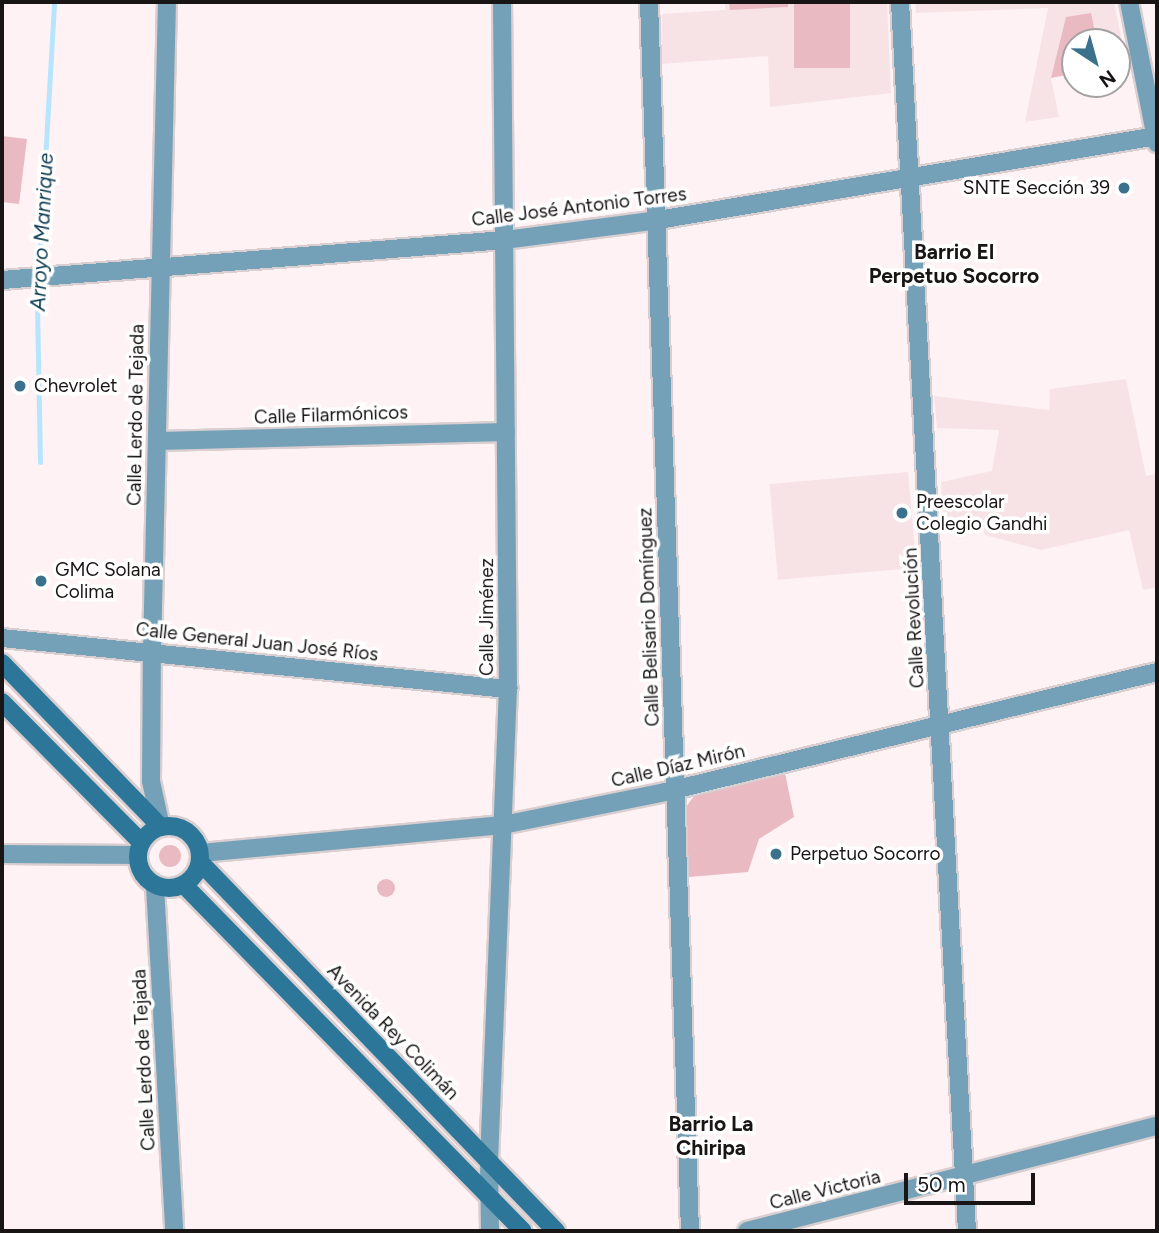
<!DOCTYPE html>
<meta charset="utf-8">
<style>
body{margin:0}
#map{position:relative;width:1159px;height:1233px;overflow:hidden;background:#fff2f4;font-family:Figtree,sans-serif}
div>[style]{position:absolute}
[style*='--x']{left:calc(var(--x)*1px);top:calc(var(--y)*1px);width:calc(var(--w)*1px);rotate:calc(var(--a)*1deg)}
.built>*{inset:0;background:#f7e3e6;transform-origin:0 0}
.green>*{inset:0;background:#eabac2;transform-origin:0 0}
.round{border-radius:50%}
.stream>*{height:5px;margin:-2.5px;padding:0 2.5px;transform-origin:2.5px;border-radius:2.5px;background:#b7e5fd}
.roads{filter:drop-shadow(2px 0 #dacfd0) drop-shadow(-2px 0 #dacfd0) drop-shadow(0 2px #dacfd0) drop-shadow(0 -2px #dacfd0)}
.minor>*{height:18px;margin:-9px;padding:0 9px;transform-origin:9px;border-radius:9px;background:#74a1b8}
.secondary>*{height:18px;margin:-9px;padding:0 9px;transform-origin:9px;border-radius:9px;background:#2c7799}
.secondary>.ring{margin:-9px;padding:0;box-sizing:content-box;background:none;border:18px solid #2c7799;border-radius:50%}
.dots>*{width:19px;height:19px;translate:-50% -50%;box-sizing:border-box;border:4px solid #fff;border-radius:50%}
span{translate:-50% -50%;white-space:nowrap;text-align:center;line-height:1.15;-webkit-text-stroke:7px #fff;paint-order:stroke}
.poi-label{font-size:19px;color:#191515}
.right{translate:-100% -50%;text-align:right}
.left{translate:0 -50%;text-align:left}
.street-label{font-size:19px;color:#191515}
.water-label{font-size:21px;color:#0e3e53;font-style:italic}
.neighbourhood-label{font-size:21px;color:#191515;font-weight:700}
.frame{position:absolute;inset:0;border:4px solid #191515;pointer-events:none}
.north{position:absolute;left:1061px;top:28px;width:70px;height:70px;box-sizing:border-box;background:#fff;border:2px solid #a3a1a1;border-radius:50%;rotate:144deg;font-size:19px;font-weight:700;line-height:28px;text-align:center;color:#191515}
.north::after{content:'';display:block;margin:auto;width:24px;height:32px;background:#3b718c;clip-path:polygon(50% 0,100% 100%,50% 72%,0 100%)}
.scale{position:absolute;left:904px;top:1173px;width:131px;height:32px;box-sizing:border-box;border:4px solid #191515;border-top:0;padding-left:9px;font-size:21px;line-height:24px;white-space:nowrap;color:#191515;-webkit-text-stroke:5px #fff;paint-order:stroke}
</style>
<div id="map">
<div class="built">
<div style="clip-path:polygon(725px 2px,887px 2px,891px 93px,770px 107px,768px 56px,661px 64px,662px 14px,725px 10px)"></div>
<div style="clip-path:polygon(915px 2px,1114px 2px,1126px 61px,1117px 64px,1117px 42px,1075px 42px,1075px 73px,1051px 78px,1059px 117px,1025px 122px,1048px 8px,916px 13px)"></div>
<div style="clip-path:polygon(1126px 379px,1146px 476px,1157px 474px,1157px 587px,1143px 590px,1129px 530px,1041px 550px,985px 535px,981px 518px,943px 520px,941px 482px,992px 471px,999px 430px,937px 428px,934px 396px,1049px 410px,1050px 389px)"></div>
<div style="left:908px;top:472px;width:96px;height:139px;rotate:85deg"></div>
</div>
<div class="green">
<div style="clip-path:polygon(729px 2px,788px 2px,788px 7px,730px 10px)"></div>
<div style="left:794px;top:2px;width:56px;height:66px"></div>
<div style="clip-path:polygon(1091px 13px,1097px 42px,1075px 42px,1075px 73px,1051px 78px,1066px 17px)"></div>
<div style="clip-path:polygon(2px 136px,27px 139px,19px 204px,2px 202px)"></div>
<div style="clip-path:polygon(785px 773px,794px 817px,759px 839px,748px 872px,689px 877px,686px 807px,694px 796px)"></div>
<div class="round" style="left:159px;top:845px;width:22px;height:22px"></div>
<div class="round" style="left:377px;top:879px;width:18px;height:18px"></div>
</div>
<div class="stream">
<div style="--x:40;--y:462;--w:163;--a:-91.1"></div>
<div style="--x:37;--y:299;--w:297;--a:-86.7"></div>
</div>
<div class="roads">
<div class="minor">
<div style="--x:649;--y:2;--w:1230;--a:88.09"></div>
<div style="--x:900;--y:2;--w:1231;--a:86.88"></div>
<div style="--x:1129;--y:2;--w:144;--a:78.8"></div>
<div style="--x:2;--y:280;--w:505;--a:-4.55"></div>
<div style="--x:505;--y:240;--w:154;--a:-7.4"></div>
<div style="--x:658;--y:220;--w:506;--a:-9.56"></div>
<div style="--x:157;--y:441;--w:349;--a:-1.5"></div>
<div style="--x:2;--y:638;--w:509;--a:5.76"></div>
<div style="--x:161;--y:827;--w:47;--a:-102.3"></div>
<div style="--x:151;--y:781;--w:130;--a:-89.6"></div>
<div style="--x:152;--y:651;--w:649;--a:-88.68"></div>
<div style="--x:201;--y:853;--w:303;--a:-5.3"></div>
<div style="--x:503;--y:825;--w:165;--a:-11.5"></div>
<div style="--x:665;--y:792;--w:506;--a:-13.71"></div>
<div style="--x:2;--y:854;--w:136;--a:0.4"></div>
<div style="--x:155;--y:886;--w:346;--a:86.8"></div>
<div style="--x:490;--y:1231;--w:70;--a:-90.8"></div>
<div style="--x:489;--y:1161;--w:472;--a:-87.7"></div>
<div style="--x:508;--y:689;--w:687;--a:-90.5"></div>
<div style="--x:747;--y:1231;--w:423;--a:-14.4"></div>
</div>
<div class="secondary">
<div style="--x:2;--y:663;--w:228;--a:45.9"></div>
<div style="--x:2;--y:702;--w:197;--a:45.2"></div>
<div class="ring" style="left:138px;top:826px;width:44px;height:44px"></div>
<div style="--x:200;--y:862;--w:513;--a:46.03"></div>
<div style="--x:184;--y:885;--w:484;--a:45.6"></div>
</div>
</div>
<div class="dots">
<div style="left:1124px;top:188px;background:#3b718c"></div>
<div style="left:20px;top:386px;background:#3b718c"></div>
<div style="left:902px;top:513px;background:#3b718c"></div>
<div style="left:41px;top:581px;background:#3b718c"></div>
<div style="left:776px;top:854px;background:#3b718c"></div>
</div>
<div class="poi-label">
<span class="right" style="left:1110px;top:188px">SNTE Sección 39</span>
<span class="left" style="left:34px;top:386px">Chevrolet</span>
<span class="left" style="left:916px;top:513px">Preescolar<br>Colegio Gandhi</span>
<span class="left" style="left:55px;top:581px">GMC Solana<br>Colima</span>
<span class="left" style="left:790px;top:854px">Perpetuo Socorro</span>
</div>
<div class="street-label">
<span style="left:579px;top:207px;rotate:-7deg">Calle José Antonio Torres</span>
<span style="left:136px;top:415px;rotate:-89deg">Calle Lerdo de Tejada</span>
<span style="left:331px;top:415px;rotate:-2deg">Calle Filarmónicos</span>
<span style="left:487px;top:617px;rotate:-90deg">Calle Jiménez</span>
<span style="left:649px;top:617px;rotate:-92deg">Calle Belisario Domínguez</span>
<span style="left:914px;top:618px;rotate:-93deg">Calle Revolución</span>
<span style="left:257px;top:642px;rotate:6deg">Calle General Juan José Ríos</span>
<span style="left:678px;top:766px;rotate:-13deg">Calle Díaz Mirón</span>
<span style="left:393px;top:1032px;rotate:46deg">Avenida Rey Colimán</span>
<span style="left:144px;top:1060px;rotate:-93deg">Calle Lerdo de Tejada</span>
<span style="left:825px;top:1190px;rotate:-14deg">Calle Victoria</span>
</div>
<div class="water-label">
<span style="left:42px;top:232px;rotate:-87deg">Arroyo Manrique</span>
</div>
<div class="neighbourhood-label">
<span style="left:954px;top:264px">Barrio El<br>Perpetuo Socorro</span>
<span style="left:711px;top:1136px">Barrio La<br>Chiripa</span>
</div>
<div class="frame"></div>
<div class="north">N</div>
<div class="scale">50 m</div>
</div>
